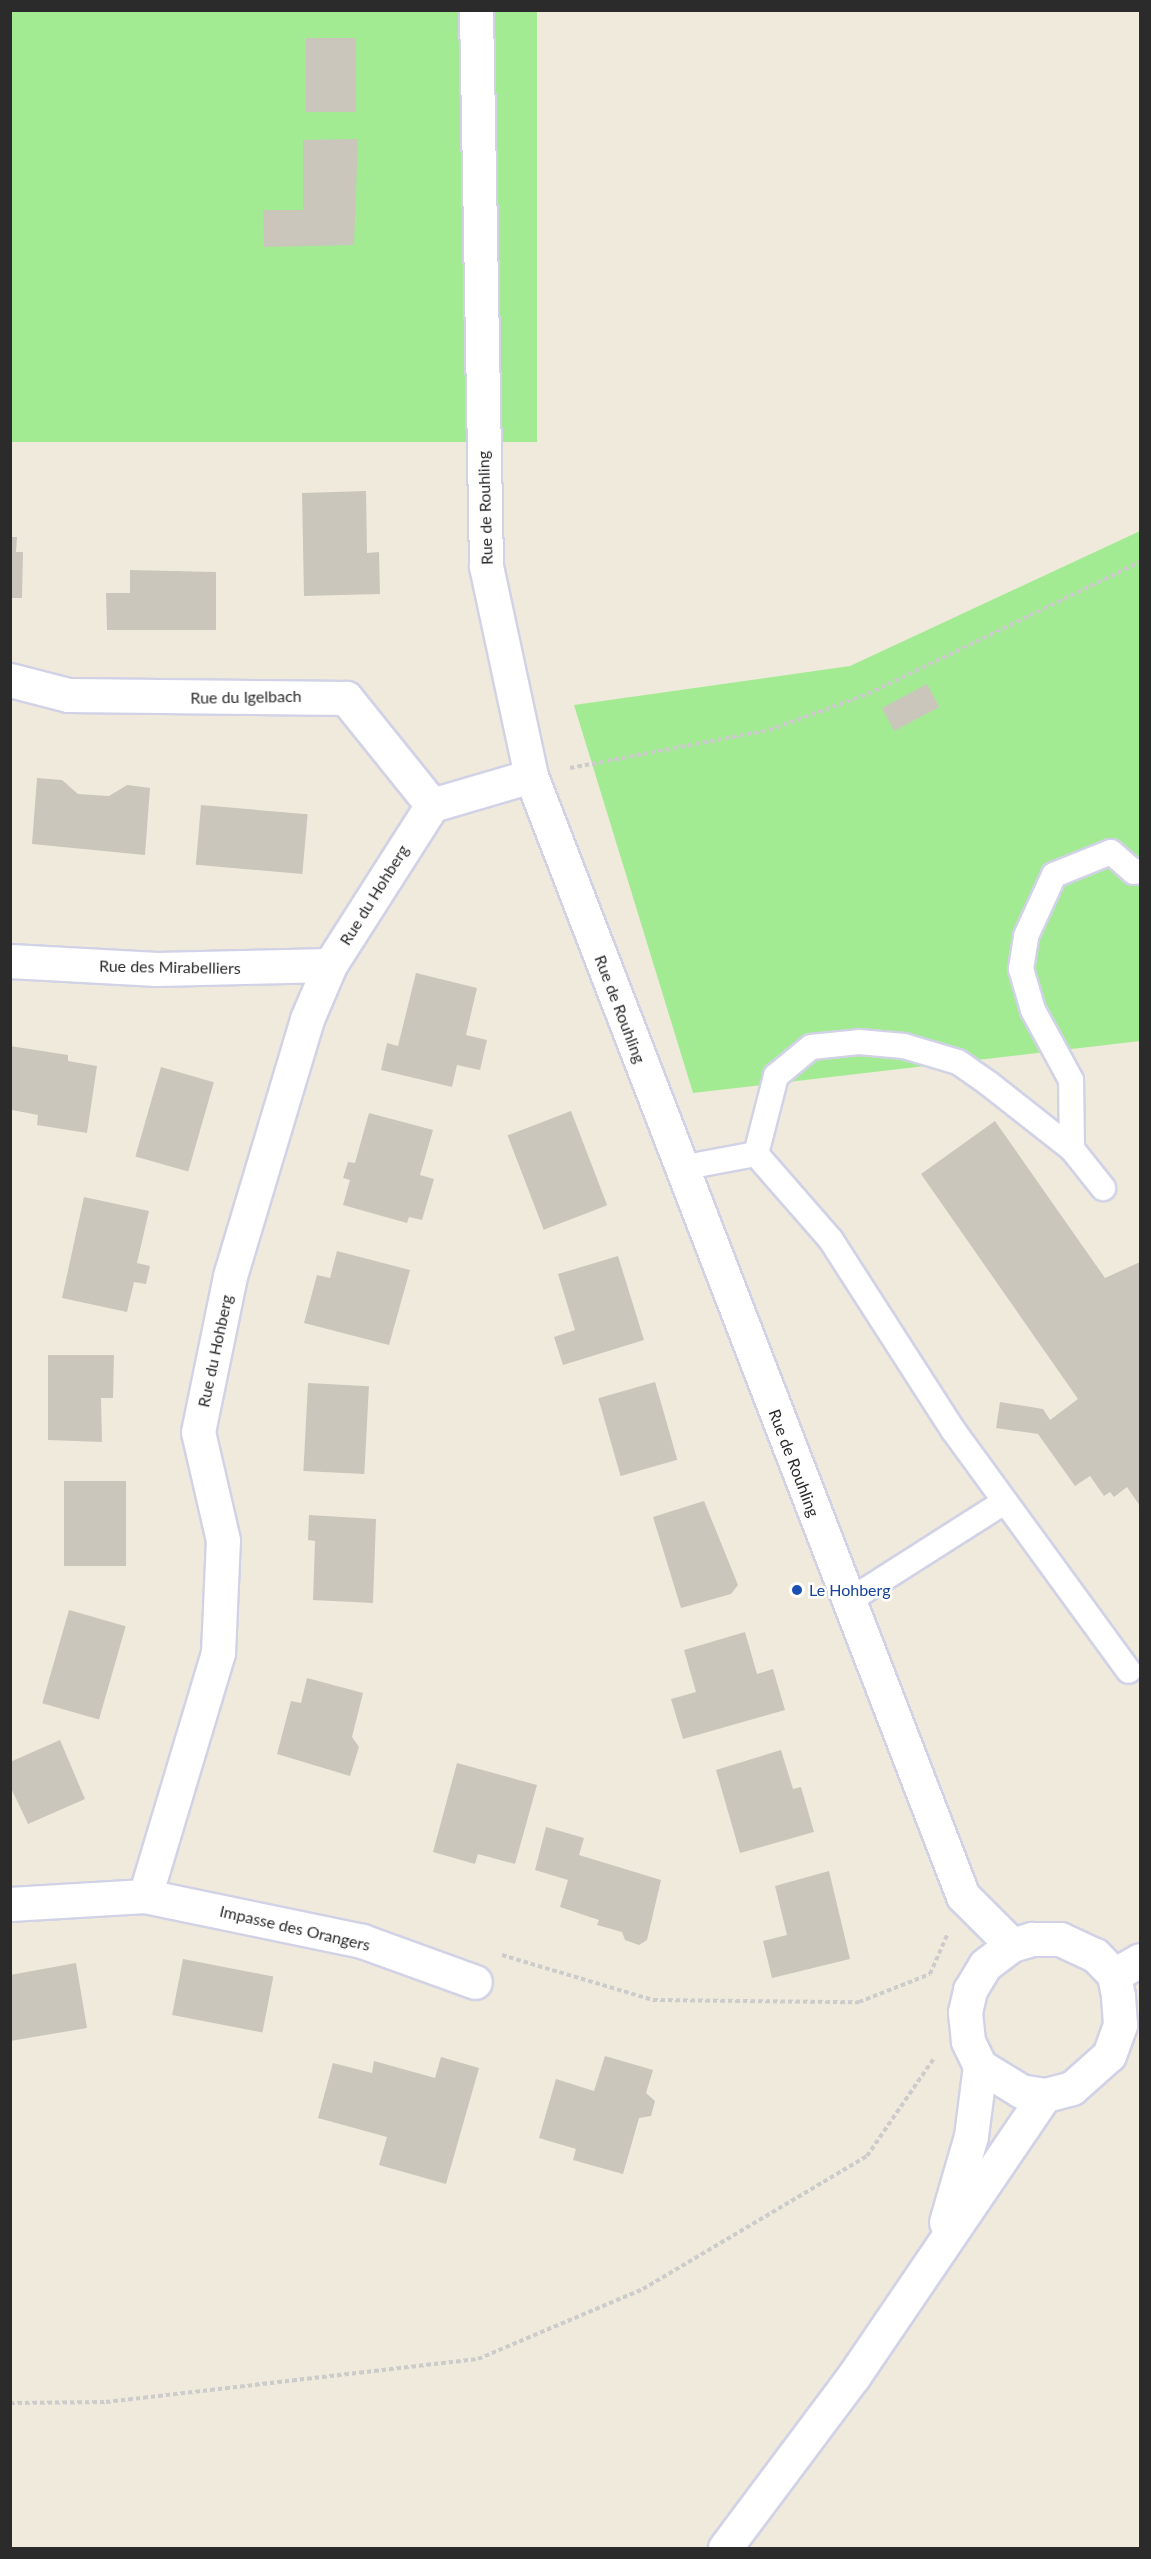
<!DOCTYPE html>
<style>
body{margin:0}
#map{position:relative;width:1151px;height:2559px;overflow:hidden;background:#efeadc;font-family:Lato,sans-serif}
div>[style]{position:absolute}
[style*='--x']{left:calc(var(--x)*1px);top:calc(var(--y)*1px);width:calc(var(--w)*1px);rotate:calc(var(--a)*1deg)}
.green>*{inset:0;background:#a3eb93;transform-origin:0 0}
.building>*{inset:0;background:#cac6bc;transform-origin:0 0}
.path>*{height:4px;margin-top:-2px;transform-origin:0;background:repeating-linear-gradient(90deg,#ccc 0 4.5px,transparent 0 7.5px)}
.roads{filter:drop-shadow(2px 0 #d1d2e6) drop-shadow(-2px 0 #d1d2e6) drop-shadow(0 2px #d1d2e6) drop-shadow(0 -2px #d1d2e6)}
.service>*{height:24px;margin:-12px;padding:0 12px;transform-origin:12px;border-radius:12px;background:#fff}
.minor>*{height:33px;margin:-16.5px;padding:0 16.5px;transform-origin:16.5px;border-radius:16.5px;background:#fff}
.tertiary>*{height:33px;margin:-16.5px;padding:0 16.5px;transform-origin:16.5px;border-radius:16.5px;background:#fff}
.dots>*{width:16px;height:16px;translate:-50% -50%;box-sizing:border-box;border:3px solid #fff;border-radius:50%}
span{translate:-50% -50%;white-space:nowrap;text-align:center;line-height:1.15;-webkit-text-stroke:5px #fff;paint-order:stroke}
.street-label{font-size:16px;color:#2b2b2b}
.transit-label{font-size:16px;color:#164399}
.left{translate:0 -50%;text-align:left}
.frame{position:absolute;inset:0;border:12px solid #2b2b2b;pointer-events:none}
</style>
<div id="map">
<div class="green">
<div style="left:11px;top:11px;width:526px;height:431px"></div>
<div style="clip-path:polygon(1140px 531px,1140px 1041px,693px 1093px,574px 705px,850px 666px)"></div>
</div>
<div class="building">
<div style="left:306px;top:38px;width:50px;height:74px"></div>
<div style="clip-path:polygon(358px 139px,354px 245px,264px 247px,263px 210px,303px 210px,303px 140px)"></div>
<div style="clip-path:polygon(366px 491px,367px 553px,379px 552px,380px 594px,304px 596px,302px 493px)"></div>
<div style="clip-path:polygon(10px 537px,17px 537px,16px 552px,23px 552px,22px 598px,10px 598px)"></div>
<div style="clip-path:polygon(130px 570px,216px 572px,216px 630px,107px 630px,106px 593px,130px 593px)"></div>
<div style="left:927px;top:684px;width:26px;height:51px;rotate:62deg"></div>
<div style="clip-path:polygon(37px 778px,62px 780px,78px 794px,109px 796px,127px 785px,150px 788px,145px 855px,32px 844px)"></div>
<div style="left:201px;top:805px;width:107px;height:60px;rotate:5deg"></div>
<div style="clip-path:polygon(416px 973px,477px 988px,466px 1035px,487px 1040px,480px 1070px,457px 1065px,452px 1087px,381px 1070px,387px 1043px,398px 1046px)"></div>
<div style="clip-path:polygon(10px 1046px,68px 1055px,68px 1061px,97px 1066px,87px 1133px,37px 1125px,38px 1115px,12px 1110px)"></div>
<div style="left:161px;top:1067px;width:55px;height:93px;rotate:16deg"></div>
<div style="left:571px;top:1111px;width:101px;height:68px;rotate:69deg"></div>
<div style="clip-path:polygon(369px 1113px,433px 1130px,420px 1175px,434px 1179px,422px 1220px,409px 1217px,407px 1223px,343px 1205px,350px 1180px,343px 1178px,348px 1162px,355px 1163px)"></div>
<div style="clip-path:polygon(995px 1121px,1105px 1278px,1140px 1262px,1140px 1506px,1127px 1487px,1114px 1497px,1110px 1492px,1104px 1496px,1090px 1476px,1075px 1486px,1038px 1434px,996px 1428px,1000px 1402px,1043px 1409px,1050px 1420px,1078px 1399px,921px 1174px)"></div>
<div style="clip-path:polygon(84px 1197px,149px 1211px,137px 1263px,150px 1266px,146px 1284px,134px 1282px,127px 1312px,62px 1298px)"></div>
<div style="clip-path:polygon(337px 1251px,410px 1270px,389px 1345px,304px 1323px,317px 1275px,330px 1278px)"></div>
<div style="clip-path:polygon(618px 1256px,644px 1340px,563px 1365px,554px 1337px,575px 1330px,558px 1274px)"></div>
<div style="clip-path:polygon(48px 1355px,114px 1355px,113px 1398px,101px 1398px,102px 1442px,48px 1440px)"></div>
<div style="left:655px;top:1382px;width:81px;height:59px;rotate:74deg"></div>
<div style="left:308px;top:1383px;width:61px;height:88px;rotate:3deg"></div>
<div style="left:64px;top:1481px;width:62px;height:85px"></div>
<div style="clip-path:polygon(704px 1501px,738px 1585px,731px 1594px,681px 1608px,653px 1517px)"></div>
<div style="clip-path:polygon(309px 1515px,376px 1519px,373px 1603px,313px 1600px,315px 1541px,308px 1540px)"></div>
<div style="left:69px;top:1610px;width:59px;height:97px;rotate:16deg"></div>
<div style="clip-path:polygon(745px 1632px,757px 1674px,773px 1669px,785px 1710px,683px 1739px,671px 1699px,696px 1692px,684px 1650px)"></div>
<div style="clip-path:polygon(307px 1678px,363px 1693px,352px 1737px,359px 1747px,350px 1776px,277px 1754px,291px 1701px,301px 1703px)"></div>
<div style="clip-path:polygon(60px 1740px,85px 1799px,28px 1824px,10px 1786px,10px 1762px)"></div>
<div style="clip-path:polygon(781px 1750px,793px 1789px,801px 1787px,814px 1832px,740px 1853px,716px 1770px)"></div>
<div style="clip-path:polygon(457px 1763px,537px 1785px,515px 1864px,478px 1854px,475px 1864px,433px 1852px)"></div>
<div style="clip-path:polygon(546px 1827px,584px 1838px,579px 1855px,661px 1880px,647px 1940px,639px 1945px,625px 1940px,622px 1932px,597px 1925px,599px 1920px,560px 1907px,568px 1880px,535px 1870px)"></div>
<div style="clip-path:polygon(829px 1871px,850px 1959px,772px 1978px,763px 1941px,787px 1935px,775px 1886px)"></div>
<div style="left:183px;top:1959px;width:92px;height:57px;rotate:11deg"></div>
<div style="clip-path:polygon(76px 1963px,87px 2028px,10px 2041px,10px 1975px)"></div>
<div style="clip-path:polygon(605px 2056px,653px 2070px,646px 2093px,655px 2101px,651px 2116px,639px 2118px,623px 2174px,573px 2160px,576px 2149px,539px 2138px,556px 2079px,594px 2091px)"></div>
<div style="clip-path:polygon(441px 2057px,479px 2068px,446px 2184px,379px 2165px,387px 2137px,318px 2118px,333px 2063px,372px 2073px,374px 2061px,435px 2078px)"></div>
</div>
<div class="path">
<div style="--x:570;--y:768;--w:203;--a:-10.8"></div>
<div style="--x:769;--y:730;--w:105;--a:-20"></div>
<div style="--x:868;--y:694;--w:302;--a:-25.9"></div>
<div style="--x:502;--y:1955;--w:158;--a:16.6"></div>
<div style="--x:653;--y:2000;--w:206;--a:0.6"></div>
<div style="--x:859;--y:2002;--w:76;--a:-21.5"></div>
<div style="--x:930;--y:1974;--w:45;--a:-66.3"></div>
<div style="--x:10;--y:2403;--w:96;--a:-0.6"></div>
<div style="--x:106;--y:2402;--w:374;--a:-6.6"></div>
<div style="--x:478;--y:2359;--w:179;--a:-23"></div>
<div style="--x:643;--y:2289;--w:261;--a:-30.7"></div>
<div style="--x:867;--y:2156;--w:119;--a:-55.6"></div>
</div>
<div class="roads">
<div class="service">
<div style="--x:1072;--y:1149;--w:69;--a:-90.8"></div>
<div style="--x:1071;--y:1080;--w:80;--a:-118.5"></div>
<div style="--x:1033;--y:1010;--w:43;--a:-106.3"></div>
<div style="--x:1021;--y:969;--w:33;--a:-81"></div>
<div style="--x:1026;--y:936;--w:67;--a:-65.3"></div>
<div style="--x:1054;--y:875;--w:61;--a:-22"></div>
<div style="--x:1111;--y:852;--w:30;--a:41"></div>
<div style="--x:1134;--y:872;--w:6;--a:-9"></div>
<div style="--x:756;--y:1154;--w:81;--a:-75.6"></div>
<div style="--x:776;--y:1076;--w:45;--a:-39.6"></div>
<div style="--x:811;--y:1047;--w:48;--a:-5.9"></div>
<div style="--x:859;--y:1042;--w:45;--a:5.1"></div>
<div style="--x:904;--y:1046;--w:56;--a:16.5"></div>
<div style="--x:958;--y:1062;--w:37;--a:35"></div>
<div style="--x:988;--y:1083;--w:107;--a:38.2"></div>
<div style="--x:1072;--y:1149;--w:50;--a:51.5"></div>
<div style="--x:681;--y:1168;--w:76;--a:-10.6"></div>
<div style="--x:756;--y:1154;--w:114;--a:48.9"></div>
<div style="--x:831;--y:1240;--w:226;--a:57.3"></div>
<div style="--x:953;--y:1430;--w:298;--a:53.9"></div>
<div style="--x:847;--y:1602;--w:186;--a:-32.5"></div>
</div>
<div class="minor">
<div style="--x:10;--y:680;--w:60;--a:14.5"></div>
<div style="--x:68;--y:695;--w:278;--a:0.6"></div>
<div style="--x:346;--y:698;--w:137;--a:51.2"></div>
<div style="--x:10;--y:961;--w:147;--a:3.1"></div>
<div style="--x:157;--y:969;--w:173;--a:-1.3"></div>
<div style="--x:145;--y:1896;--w:254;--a:-73.3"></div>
<div style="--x:218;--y:1653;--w:113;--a:-87.5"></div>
<div style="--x:223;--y:1540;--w:111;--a:-103"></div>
<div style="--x:198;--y:1432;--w:159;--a:-78.4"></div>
<div style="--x:230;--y:1276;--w:268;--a:-73.3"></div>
<div style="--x:307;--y:1019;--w:59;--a:-66.9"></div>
<div style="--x:330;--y:965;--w:190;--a:-57.5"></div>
<div style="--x:432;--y:805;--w:103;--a:-16.3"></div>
<div style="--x:10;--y:1904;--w:135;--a:-3.4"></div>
<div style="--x:145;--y:1896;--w:222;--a:11.7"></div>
<div style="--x:362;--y:1941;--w:120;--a:19.9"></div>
</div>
<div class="tertiary">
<div style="--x:476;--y:10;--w:556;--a:88.97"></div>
<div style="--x:486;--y:566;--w:215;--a:77.9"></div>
<div style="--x:531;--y:776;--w:1200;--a:68.91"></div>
<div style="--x:963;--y:1896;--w:69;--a:45"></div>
<div style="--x:1032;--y:1939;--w:28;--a:0"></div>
<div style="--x:1060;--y:1939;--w:38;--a:25"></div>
<div style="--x:1095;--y:1955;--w:28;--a:46"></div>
<div style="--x:1114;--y:1975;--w:21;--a:79"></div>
<div style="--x:1118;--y:1996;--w:29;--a:86"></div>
<div style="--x:1120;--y:2025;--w:32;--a:110"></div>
<div style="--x:1109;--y:2055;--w:50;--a:138.3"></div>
<div style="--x:1072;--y:2088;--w:28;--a:165"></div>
<div style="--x:1045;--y:2095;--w:24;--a:-171"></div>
<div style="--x:1021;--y:2091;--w:48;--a:-148.6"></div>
<div style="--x:980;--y:2066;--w:28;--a:-116"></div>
<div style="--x:968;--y:2041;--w:29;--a:-96"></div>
<div style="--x:965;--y:2012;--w:23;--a:-77"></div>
<div style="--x:970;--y:1990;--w:29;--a:-59"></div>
<div style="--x:985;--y:1965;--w:34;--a:-37"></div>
<div style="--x:1012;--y:1945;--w:21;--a:-17"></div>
<div style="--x:1114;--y:1975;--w:30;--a:-30"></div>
<div style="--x:946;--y:2222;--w:90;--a:-73.8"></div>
<div style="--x:971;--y:2136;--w:71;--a:-82.7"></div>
<div style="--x:725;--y:2548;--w:214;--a:-53.2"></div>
<div style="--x:853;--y:2377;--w:341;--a:-55.8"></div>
</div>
</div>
<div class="dots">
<div style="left:797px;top:1590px;background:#1a4fb4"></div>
</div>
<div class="street-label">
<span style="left:485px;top:508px;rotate:-92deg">Rue de Rouhling</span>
<span style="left:246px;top:697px;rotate:-1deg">Rue du Igelbach</span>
<span style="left:374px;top:895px;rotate:-58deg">Rue du Hohberg</span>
<span style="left:170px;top:967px;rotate:1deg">Rue des Mirabelliers</span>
<span style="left:620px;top:1009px;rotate:69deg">Rue de Rouhling</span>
<span style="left:215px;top:1351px;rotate:-78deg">Rue du Hohberg</span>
<span style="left:794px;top:1463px;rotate:69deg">Rue de Rouhling</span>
<span style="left:295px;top:1928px;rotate:13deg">Impasse des Orangers</span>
</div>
<div class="transit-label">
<span class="left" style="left:809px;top:1590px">Le Hohberg</span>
</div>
<div class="frame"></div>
</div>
